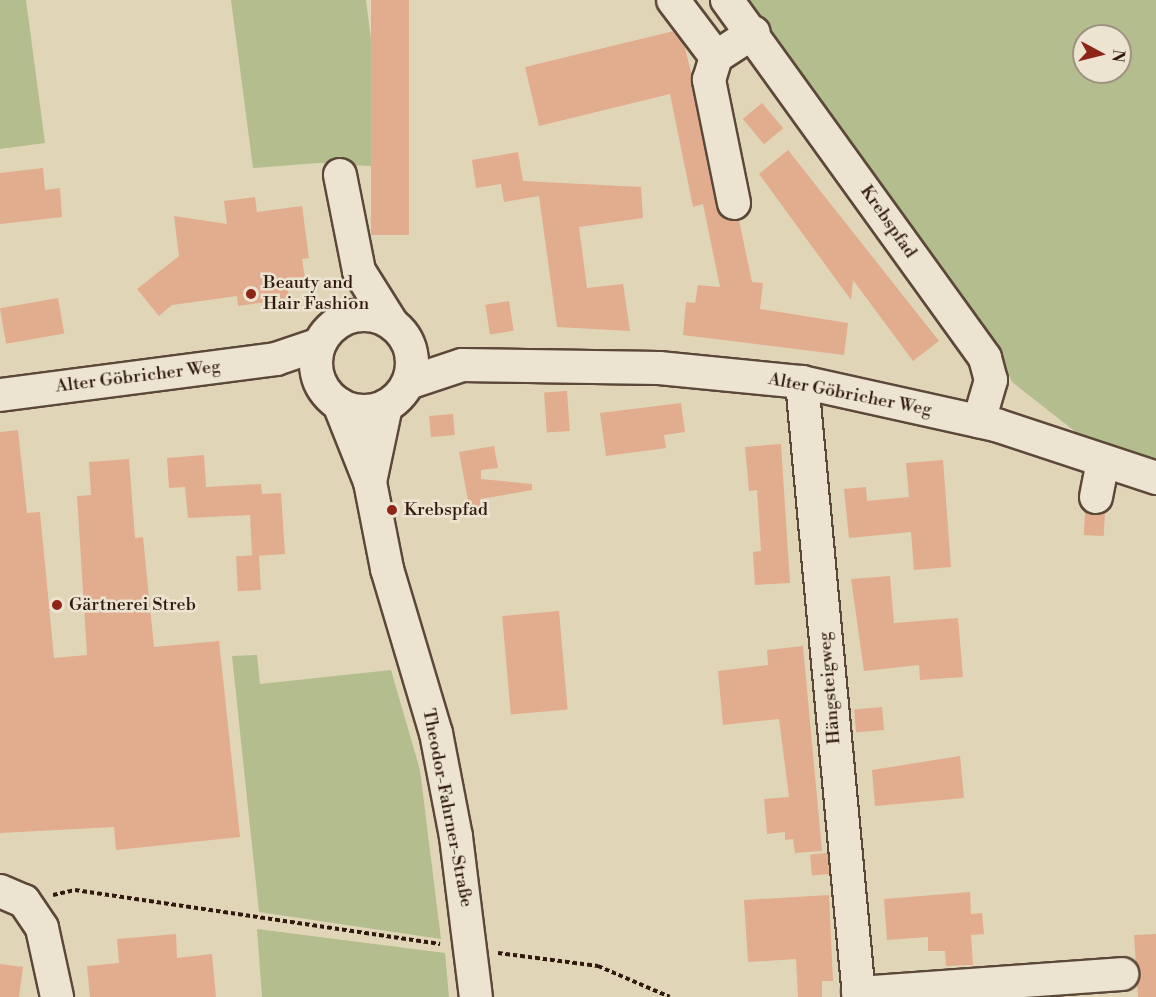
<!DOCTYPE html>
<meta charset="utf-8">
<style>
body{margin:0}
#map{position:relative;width:1156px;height:997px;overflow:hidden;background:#e1d5b8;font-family:"Libre Bodoni",serif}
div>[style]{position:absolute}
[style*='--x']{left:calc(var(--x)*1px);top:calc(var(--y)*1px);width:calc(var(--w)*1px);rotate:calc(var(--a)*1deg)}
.green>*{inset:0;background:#b4bd8e}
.building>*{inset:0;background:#e2ac8f;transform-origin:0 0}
.path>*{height:4px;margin-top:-2px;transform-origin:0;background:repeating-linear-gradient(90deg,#30190f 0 4.5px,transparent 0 7.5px)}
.roads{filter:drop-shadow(2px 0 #5c4839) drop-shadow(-2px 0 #5c4839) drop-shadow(0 2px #5c4839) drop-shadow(0 -2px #5c4839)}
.minor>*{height:32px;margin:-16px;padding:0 16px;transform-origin:16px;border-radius:16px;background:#ece4d1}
.minor>.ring{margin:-16px;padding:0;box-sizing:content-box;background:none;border:32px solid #ece4d1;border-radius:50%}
.dots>*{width:16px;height:16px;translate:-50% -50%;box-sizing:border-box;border:3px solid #ece4d1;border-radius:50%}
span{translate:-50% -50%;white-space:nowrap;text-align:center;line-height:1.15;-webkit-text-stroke:5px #ece4d1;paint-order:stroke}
.street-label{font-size:18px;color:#30190f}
.poi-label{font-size:18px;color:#30190f}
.left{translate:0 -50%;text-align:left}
.north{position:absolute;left:1072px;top:24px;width:60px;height:60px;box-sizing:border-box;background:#ece4d1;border:2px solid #a19383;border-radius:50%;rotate:97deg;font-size:16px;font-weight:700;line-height:24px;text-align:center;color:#30190f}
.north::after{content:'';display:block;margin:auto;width:21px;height:27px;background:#8f2418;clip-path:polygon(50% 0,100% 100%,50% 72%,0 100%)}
</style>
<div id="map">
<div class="green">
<div style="clip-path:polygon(0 0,26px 0,45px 143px,0 149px)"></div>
<div style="clip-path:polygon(231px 0,366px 0,387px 167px,318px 163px,253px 168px)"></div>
<div style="clip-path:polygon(evenodd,746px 0,1156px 0,1156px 465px,1077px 433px,1012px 382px,1004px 363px,746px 0,1084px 36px,1120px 36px,1120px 72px,1084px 72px,1084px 36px)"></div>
<div style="clip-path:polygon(257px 655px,260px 684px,391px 670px,420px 770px,441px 939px,259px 912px,232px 656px)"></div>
<div style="clip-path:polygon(257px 929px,445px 953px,449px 997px,262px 997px)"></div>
</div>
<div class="building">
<div style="left:371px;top:0;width:38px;height:235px"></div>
<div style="clip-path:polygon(674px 31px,684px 44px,692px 76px,716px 207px,728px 220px,739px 220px,752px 282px,763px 283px,760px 309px,848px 323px,844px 355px,683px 335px,686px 302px,695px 303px,698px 285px,720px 287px,703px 204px,693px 207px,670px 94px,539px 126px,525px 67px)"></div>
<div style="left:762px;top:103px;width:33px;height:25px;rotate:50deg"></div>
<div style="clip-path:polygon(788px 150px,939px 341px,913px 361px,853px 280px,851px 300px,759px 174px)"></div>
<div style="clip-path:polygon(518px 152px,523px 181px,641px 187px,643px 218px,579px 227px,587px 288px,623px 284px,630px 331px,557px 327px,539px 196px,504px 202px,501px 184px,476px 188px,472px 160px)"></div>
<div style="clip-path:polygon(43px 168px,45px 190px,60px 188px,62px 217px,0 224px,0 173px)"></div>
<div style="clip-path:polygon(255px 197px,257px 212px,302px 206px,309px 258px,302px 259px,306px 285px,288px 288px,289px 299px,238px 306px,237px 296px,172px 305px,159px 316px,137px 289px,179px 256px,174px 216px,227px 224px,224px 201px)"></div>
<div style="left:58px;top:298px;width:36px;height:59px;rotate:80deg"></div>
<div style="left:509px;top:301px;width:30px;height:24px;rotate:81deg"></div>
<div style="left:567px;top:391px;width:40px;height:23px;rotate:86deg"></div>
<div style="clip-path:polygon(681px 403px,685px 432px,664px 435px,666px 448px,606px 456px,600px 413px)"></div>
<div style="left:453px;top:414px;width:21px;height:24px;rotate:85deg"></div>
<div style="clip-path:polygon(18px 430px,27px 513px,40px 512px,54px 658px,87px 655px,77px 496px,91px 495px,89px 462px,129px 459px,135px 538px,143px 537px,154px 647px,219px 641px,240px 837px,116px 850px,114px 827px,0 833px,0 432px)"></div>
<div style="clip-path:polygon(781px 444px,790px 583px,755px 585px,753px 552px,761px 551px,757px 490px,749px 491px,745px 447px)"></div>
<div style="clip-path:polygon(494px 446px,498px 468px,481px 470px,481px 479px,532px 484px,532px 490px,481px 499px,481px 510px,470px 511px,459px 452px)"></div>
<div style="clip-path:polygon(204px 455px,206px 487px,261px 484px,262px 494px,281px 493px,285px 554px,252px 556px,250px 515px,188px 518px,185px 487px,169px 488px,167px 458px)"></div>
<div style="clip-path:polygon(943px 460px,951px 567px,914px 570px,911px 532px,849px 538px,844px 489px,866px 487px,867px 501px,909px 497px,906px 463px)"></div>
<div style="left:1085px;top:511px;width:20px;height:24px;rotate:3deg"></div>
<div style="left:259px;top:555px;width:35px;height:23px;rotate:87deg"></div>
<div style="clip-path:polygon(890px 576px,894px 623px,958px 618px,963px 677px,920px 680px,919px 665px,864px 671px,851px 579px)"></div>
<div style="left:559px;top:611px;width:99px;height:57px;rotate:85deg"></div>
<div style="clip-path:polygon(803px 646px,822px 851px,795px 853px,793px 839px,785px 840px,785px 832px,767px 834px,764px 799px,789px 797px,779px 719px,723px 725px,718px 671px,768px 665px,767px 650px)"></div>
<div style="left:882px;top:707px;width:23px;height:28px;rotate:85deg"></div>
<div style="clip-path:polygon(960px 756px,964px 798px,875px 806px,872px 770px)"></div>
<div style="left:828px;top:853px;width:21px;height:18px;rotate:85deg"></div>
<div style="clip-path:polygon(970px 892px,971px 914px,982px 913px,984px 934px,971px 935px,973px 965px,946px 966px,945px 951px,928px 951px,928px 937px,887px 940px,884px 899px)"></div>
<div style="clip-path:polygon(829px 895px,833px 981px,822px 981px,822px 997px,798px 997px,796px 959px,748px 962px,744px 900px)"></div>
<div style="clip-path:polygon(176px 934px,177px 958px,212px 954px,216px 997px,90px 997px,87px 966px,119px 963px,117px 939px)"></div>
<div style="clip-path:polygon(1156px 934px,1156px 997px,1138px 997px,1134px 935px)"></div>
<div style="clip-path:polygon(0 964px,23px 967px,19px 997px,0 997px)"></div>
</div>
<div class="path">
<div style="--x:53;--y:895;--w:23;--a:-13"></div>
<div style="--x:75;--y:890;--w:369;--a:8.4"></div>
<div style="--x:498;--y:953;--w:101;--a:7.4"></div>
<div style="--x:598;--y:966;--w:78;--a:23.3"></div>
</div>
<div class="roads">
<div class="minor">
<div style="--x:673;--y:0;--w:71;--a:53"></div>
<div style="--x:727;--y:0;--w:441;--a:54.2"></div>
<div style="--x:985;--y:358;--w:23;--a:75"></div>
<div style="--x:991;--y:380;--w:43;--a:106.3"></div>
<div style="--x:340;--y:175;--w:98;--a:78.8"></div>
<div style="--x:359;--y:271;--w:60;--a:57.9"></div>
<div style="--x:734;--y:203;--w:126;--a:-101.5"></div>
<div style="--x:709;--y:80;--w:24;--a:-73"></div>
<div style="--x:716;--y:57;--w:45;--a:-33.3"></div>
<div class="ring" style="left:316px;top:315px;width:64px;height:64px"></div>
<div style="--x:802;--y:382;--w:618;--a:84.7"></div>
<div style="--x:408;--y:383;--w:57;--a:-18.4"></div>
<div style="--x:462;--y:365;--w:197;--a:0.9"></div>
<div style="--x:659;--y:368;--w:144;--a:5.6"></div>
<div style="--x:802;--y:382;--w:199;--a:12.5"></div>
<div style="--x:996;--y:425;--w:169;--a:18.3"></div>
<div style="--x:0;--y:395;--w:278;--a:-7.4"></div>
<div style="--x:276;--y:359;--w:46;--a:-18.8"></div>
<div style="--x:339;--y:404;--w:84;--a:68.3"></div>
<div style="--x:370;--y:482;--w:89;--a:78.9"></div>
<div style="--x:387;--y:569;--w:171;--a:73.4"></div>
<div style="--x:436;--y:733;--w:106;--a:79.1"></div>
<div style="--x:456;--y:837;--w:161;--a:82.9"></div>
<div style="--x:370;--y:482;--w:78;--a:-78.1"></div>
<div style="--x:1096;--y:497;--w:36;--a:-79"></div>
<div style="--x:0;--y:891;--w:26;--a:23"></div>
<div style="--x:24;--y:901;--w:32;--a:56"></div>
<div style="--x:42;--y:928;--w:71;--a:77.7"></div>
<div style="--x:858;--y:993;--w:265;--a:-4.1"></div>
</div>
</div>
<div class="dots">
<div style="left:251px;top:294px;background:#8f2418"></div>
<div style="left:392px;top:510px;background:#8f2418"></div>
<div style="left:57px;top:605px;background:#8f2418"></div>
</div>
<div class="street-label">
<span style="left:888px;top:222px;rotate:55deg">Krebspfad</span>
<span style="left:138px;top:377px;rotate:-7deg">Alter Göbricher Weg</span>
<span style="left:850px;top:395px;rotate:11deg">Alter Göbricher Weg</span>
<span style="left:830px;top:688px;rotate:-95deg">Hängsteigweg</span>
<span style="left:447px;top:808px;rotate:79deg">Theodor-Fahrner-Straße</span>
</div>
<div class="poi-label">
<span class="left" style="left:263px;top:294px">Beauty and<br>Hair Fashion</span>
<span class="left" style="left:404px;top:510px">Krebspfad</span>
<span class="left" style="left:69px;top:605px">Gärtnerei Streb</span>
</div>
<div class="north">N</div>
</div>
